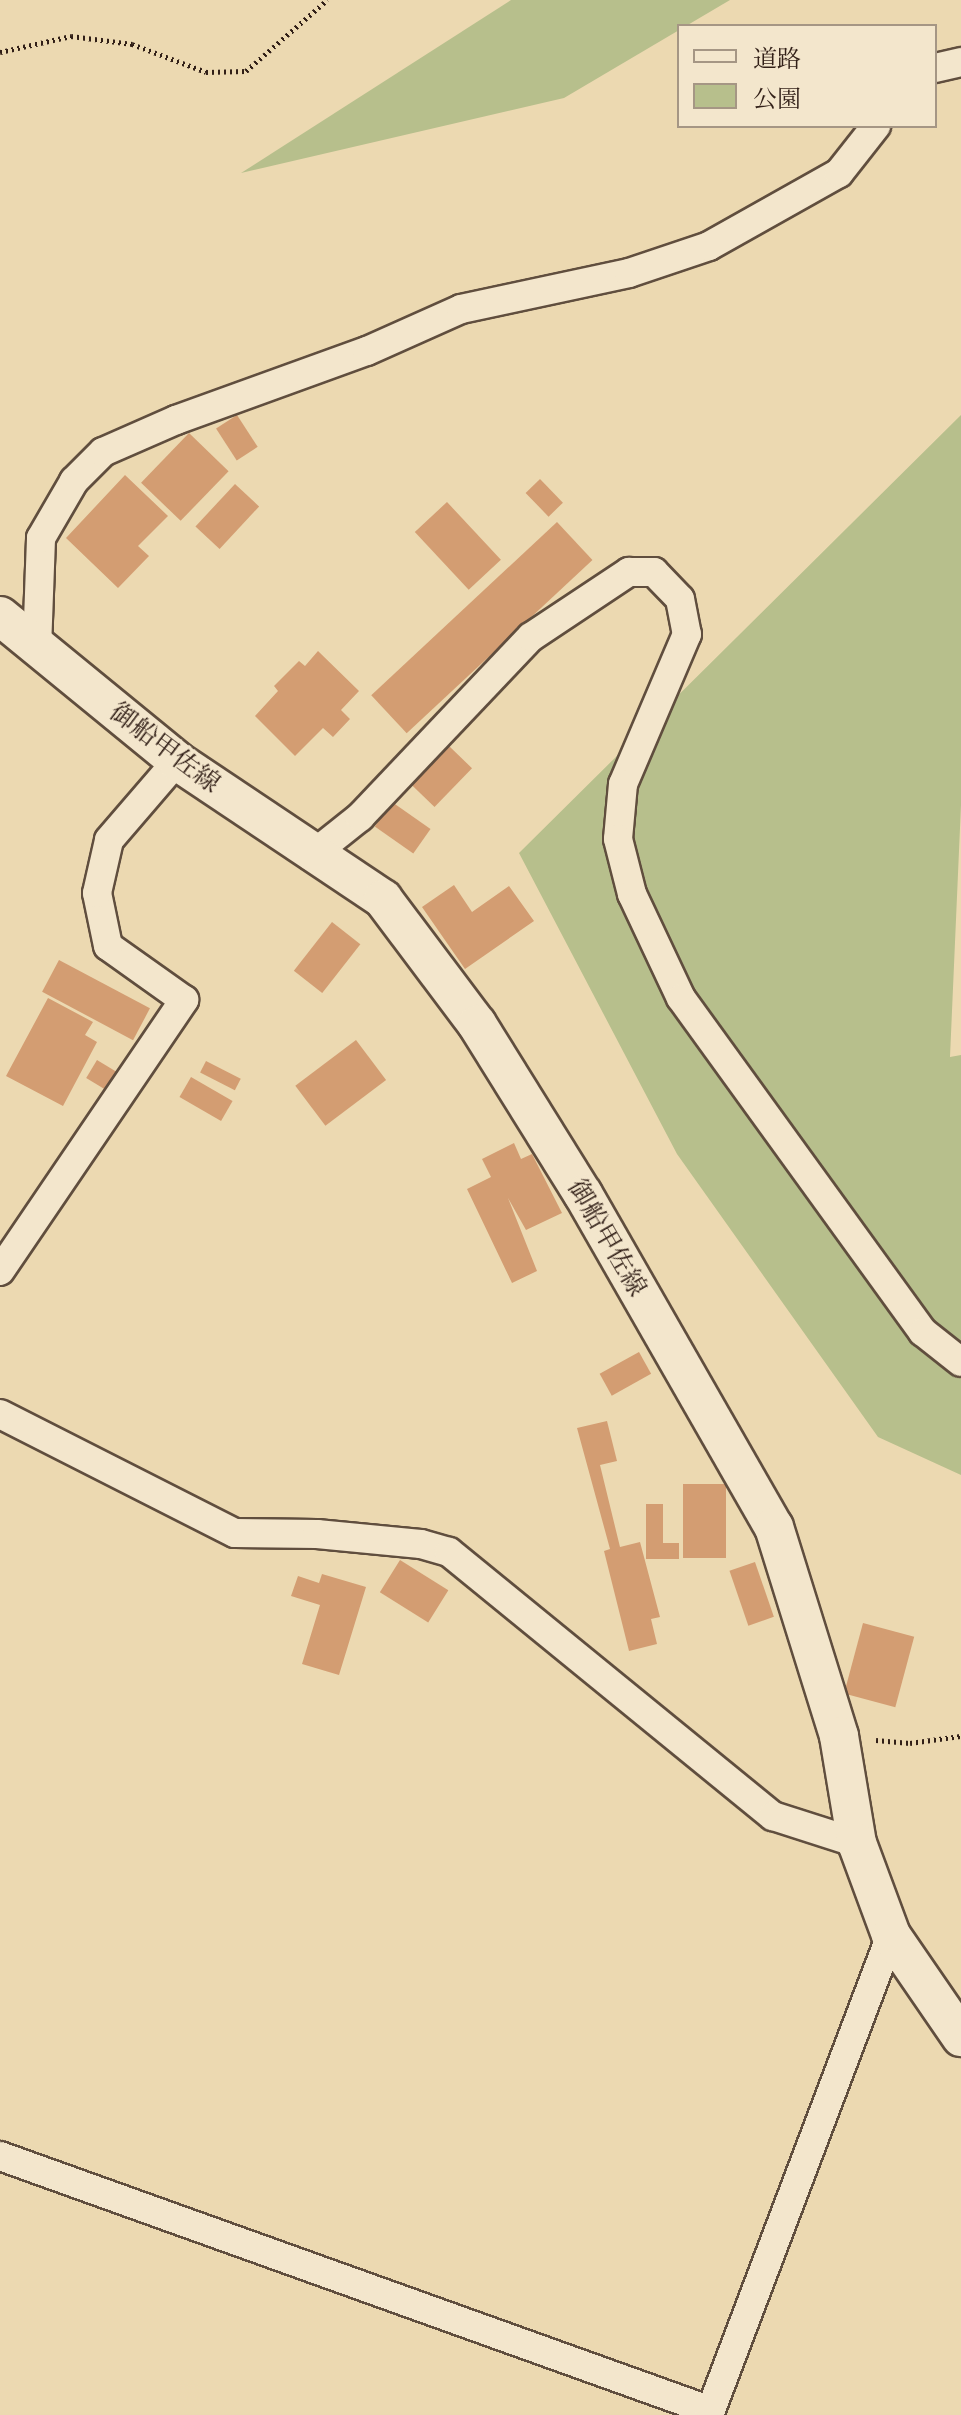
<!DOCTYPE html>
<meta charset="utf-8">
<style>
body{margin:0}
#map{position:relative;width:961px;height:2415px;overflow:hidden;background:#ecd9b1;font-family:"Libre Caslon Text","Noto Serif JP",serif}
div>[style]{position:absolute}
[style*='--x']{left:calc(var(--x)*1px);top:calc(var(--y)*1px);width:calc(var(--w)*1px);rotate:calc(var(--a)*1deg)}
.green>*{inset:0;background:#b7bf8c}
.building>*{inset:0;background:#d39d72;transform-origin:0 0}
.path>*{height:5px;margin-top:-2.5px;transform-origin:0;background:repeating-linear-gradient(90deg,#311f17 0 2px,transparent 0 6px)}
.roads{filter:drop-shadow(2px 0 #604e3e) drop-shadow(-2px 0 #604e3e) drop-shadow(0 2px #604e3e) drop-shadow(0 -2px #604e3e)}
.minor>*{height:28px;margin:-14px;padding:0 14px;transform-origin:14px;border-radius:14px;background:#f3e6cc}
.secondary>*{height:38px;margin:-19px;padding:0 19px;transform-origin:19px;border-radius:19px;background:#f3e6cc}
span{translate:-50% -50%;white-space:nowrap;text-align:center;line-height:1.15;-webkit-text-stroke:6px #f3e6cc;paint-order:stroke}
.street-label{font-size:26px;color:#311f17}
.legend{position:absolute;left:677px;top:24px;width:260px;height:104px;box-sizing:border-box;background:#f3e6cc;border:2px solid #a59684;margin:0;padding:10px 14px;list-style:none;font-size:24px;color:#311f17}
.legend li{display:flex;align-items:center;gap:16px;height:40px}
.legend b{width:40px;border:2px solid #a59684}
</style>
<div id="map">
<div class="green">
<div style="clip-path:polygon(511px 0,730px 0,564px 98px,241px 173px)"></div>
<div style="clip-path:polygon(961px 415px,961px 805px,950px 1057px,961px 1055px,961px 1475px,878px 1437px,677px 1154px,519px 853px)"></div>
</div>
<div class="building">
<div style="left:237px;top:415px;width:38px;height:25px;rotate:57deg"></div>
<div style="left:189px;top:433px;width:55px;height:69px;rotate:44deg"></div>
<div style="clip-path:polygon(125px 475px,168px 516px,138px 546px,149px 556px,118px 588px,66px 538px)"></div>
<div style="left:540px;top:479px;width:33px;height:20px;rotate:46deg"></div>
<div style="left:235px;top:484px;width:33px;height:58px;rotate:43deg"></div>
<div style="left:447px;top:502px;width:79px;height:44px;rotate:47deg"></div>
<div style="left:557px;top:522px;width:52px;height:254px;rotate:47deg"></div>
<div style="clip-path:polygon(318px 651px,359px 691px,341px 710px,350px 719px,333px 737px,323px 728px,295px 756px,255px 716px,278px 691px,274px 686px,299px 661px,305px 666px)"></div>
<div style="left:449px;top:746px;width:32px;height:54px;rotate:44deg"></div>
<div style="left:392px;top:802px;width:47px;height:30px;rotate:35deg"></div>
<div style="clip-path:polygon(454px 885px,472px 912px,509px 886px,534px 921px,465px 969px,422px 907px)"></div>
<div style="left:332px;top:922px;width:36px;height:62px;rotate:38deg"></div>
<div style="left:59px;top:960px;width:103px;height:36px;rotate:28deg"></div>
<div style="clip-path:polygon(48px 998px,93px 1022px,85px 1035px,97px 1042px,63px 1106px,6px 1076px)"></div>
<div style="left:356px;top:1040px;width:50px;height:76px;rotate:53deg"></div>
<div style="left:97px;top:1060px;width:27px;height:21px;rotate:31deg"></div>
<div style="left:206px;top:1061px;width:39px;height:13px;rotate:27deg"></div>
<div style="left:191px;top:1077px;width:48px;height:23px;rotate:30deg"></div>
<div style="clip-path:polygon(514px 1143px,521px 1159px,532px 1154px,562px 1213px,526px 1230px,508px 1198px,537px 1271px,512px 1283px,467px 1189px,491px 1177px,482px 1159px)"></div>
<div style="left:639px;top:1352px;width:25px;height:45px;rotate:61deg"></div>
<div style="clip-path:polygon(607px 1421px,617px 1461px,600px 1465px,620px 1547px,640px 1542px,660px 1617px,651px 1619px,657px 1644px,629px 1651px,604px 1551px,610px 1549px,577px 1428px)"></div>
<div style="left:683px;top:1484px;width:43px;height:74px"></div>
<div style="clip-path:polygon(646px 1504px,663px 1504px,663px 1543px,679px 1543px,679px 1559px,646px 1559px)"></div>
<div style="left:400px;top:1560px;width:57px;height:38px;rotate:32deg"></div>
<div style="left:755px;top:1562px;width:58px;height:27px;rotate:71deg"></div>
<div style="clip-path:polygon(322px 1574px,366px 1587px,339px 1675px,302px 1664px,320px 1605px,291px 1596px,298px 1576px,319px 1583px)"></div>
<div style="left:863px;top:1623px;width:53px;height:73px;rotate:15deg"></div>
</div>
<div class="path">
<div style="--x:0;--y:52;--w:73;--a:-12.7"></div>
<div style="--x:71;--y:36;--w:62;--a:7.5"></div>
<div style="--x:132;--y:44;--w:79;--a:20.7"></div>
<div style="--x:206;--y:72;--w:40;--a:-1.4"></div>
<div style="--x:246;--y:71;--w:108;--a:-41.2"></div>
<div style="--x:876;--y:1740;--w:34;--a:5"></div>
<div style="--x:910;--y:1743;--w:51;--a:-7.8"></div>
</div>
<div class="roads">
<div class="minor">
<div style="--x:935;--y:68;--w:27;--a:-13"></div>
<div style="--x:37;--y:648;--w:110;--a:-87.9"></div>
<div style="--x:41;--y:538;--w:66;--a:-59.9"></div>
<div style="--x:74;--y:481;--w:41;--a:-45"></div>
<div style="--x:103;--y:452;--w:80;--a:-23.7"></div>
<div style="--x:176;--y:420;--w:203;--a:-19.9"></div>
<div style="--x:367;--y:351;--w:103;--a:-24.1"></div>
<div style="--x:461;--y:309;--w:172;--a:-12.1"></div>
<div style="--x:629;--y:273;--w:84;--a:-18.6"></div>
<div style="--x:709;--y:246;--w:149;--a:-29.3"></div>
<div style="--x:839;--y:173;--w:60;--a:-51.8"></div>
<div style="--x:311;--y:856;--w:63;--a:-38.5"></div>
<div style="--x:360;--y:817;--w:248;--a:-46.5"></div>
<div style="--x:531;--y:637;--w:118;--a:-33.6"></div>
<div style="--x:629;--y:572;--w:25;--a:0"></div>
<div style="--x:654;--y:572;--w:37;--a:46"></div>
<div style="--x:680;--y:599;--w:36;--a:79"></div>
<div style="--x:687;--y:634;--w:163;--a:113.1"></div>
<div style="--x:623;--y:784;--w:55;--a:95.2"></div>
<div style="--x:618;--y:839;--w:57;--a:75.7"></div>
<div style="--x:632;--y:894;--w:115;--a:64.8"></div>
<div style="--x:681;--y:998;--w:412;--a:54.1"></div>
<div style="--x:923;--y:1332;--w:48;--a:38.3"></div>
<div style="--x:0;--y:1271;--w:328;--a:-55.8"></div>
<div style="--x:184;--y:1000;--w:93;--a:-144.6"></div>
<div style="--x:108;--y:946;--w:54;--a:-101.7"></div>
<div style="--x:97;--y:893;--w:54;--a:-77.2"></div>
<div style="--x:109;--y:840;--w:104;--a:-49.3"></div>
<div style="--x:0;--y:1414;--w:263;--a:26.9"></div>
<div style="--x:235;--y:1533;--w:82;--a:0.7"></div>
<div style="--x:317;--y:1534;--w:104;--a:5.5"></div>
<div style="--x:421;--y:1544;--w:29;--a:16"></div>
<div style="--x:449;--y:1552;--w:418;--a:39.2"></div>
<div style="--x:773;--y:1816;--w:88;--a:17.8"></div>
<div style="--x:0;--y:2156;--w:755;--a:19.73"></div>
<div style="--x:709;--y:2415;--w:513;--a:-69.23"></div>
</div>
<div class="secondary">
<div style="--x:0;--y:616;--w:229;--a:39.3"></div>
<div style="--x:177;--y:761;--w:248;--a:33.8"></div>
<div style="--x:383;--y:899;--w:156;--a:53.1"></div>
<div style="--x:477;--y:1024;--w:200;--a:58.1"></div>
<div style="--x:583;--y:1194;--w:384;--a:60.2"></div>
<div style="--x:774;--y:1527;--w:219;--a:72.7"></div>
<div style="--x:839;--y:1736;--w:109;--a:80.5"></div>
<div style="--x:857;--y:1843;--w:98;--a:69.7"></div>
<div style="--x:891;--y:1935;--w:124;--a:55.5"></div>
</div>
</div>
<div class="street-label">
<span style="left:165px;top:748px;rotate:37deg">御船甲佐線</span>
<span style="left:607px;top:1238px;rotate:60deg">御船甲佐線</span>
</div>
<ul class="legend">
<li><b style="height:10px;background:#f3e6cc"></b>道路</li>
<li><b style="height:22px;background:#b7bf8c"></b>公園</li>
</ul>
</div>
